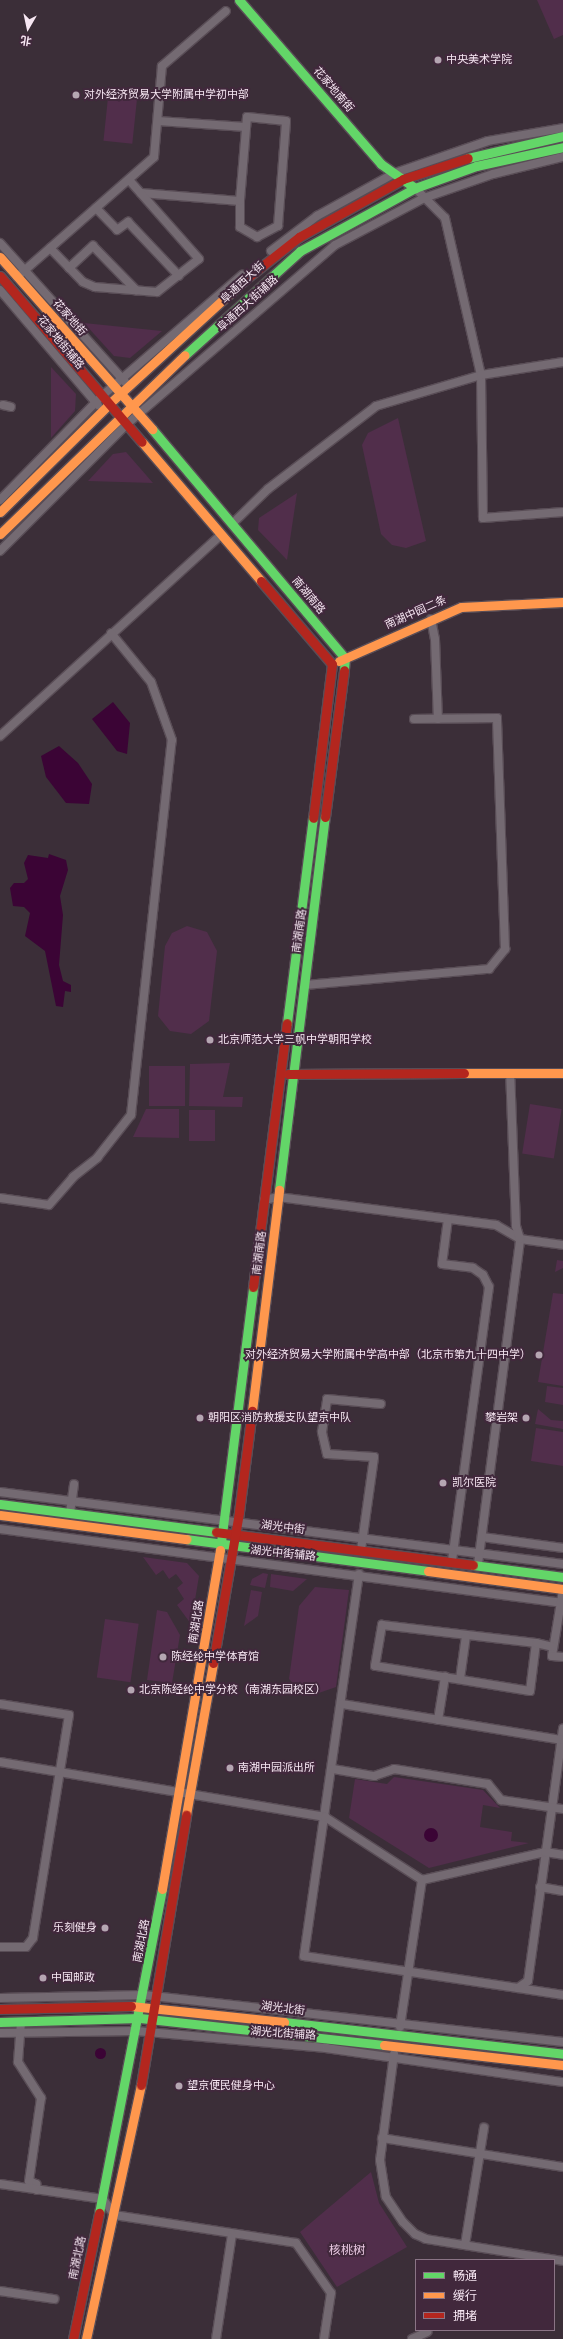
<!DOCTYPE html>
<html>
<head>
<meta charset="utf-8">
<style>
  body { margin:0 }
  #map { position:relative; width:563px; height:2339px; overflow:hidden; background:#3b2e38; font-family:"Source Sans 3","Noto Sans SC",sans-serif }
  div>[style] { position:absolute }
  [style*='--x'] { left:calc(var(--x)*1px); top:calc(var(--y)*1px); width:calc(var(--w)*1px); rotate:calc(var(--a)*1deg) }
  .green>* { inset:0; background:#512e4b; transform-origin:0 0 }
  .round { border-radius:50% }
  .water>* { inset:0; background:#3b0435 }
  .roads { filter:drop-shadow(1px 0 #594d56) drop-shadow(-1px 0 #594d56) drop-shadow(0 1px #594d56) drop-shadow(0 -1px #594d56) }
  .street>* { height:8px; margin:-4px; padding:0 4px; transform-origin:4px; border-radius:4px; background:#746a72 }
  .fast>* { height:9px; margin:-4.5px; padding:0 4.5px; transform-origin:4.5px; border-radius:4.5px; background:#63d668 }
  .slow>* { height:9px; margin:-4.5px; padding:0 4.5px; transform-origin:4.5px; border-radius:4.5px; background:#ff974d }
  .jam>* { height:9px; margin:-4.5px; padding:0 4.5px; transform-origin:4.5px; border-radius:4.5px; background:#b3261e }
  .dots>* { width:11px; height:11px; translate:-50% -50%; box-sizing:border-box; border:2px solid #41283c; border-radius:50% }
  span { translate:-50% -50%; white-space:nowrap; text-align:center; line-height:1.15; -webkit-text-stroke:4px #41283c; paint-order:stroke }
  .poi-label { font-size:11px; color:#f7e7f3 }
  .left { translate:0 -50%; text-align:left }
  .right { translate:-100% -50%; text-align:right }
  .street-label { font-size:11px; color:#f7e7f3 }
  .neighbourhood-label { font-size:12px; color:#e8c8e1 }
  .legend { position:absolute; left:415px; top:2259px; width:140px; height:72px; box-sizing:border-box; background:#41283c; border:1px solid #8a7485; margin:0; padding:5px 7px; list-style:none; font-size:12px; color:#f7e7f3 }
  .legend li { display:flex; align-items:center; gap:8px; height:20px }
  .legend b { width:20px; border:1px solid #8a7485 }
  .north { position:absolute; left:8px; top:8px; width:40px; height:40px; -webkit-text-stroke:3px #41283c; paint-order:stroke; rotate:189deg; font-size:11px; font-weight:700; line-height:16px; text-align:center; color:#f7e7f3 }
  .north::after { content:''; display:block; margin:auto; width:14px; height:18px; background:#f7e7f3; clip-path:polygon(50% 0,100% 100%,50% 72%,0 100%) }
</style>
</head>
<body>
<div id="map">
  <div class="green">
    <div style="clip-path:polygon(537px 0,563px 0,563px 35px,554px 39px)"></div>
    <div style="left:109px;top:88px;width:29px;height:53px;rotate:6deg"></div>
    <div style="clip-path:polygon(84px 323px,162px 331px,130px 358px,114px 356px)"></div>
    <div style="clip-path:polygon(51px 367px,76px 394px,75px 411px,51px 438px)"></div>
    <div style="clip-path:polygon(398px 418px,426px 541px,406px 548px,392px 545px,381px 534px,362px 445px,368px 433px)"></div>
    <div style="clip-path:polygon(126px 452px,153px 483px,88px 481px,113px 454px)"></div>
    <div style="clip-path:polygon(297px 493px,287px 560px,258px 530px,259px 518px)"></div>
    <div style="clip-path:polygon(187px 926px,207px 932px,217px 951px,209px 1021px,191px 1034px,170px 1031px,158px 1016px,165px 946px,172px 933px)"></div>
    <div style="clip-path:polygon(230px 1063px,223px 1097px,243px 1097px,242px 1107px,189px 1106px,190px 1064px)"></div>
    <div style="left:149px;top:1066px;width:36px;height:40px"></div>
    <div style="left:530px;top:1104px;width:32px;height:50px;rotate:9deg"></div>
    <div style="clip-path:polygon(146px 1109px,179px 1109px,179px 1138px,133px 1137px)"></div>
    <div style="left:189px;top:1110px;width:26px;height:31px"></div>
    <div style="clip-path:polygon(557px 1260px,563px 1261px,563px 1268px,555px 1272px)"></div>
    <div style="clip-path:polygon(553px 1293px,563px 1294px,563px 1386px,538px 1382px)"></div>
    <div style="clip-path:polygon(547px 1386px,563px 1388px,563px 1405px,545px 1402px)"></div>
    <div style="clip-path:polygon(538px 1409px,551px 1420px,563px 1421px,563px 1429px,535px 1424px)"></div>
    <div class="round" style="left:521.5px;top:1413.5px;width:9px;height:9px"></div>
    <div style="clip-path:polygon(536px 1428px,563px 1432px,563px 1466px,531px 1461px)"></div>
    <div style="clip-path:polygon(143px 1557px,187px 1563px,199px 1576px,191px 1624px,177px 1605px,184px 1599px,177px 1588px,183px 1583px,176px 1574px,169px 1579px,163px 1570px,156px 1575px)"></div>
    <div style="clip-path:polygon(263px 1573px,268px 1574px,265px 1588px,250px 1585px,252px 1579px)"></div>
    <div style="clip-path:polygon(271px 1574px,307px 1579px,293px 1591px,270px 1587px)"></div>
    <div style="clip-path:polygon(315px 1587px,349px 1590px,336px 1687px,313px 1695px,303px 1694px,289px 1679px,299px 1606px)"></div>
    <div style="clip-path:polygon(251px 1590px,262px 1592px,258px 1616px,244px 1626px)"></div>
    <div style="clip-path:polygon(157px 1610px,167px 1612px,180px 1635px,172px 1683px,147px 1680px)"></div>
    <div style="left:105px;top:1619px;width:34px;height:59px;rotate:8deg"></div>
    <div style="clip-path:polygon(394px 1777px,483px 1790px,500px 1808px,483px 1805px,480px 1827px,512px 1832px,511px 1841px,529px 1843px,429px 1868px,349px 1818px,355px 1779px,387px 1784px)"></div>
    <div style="clip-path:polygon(371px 2172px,379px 2203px,407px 2247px,337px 2287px,300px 2232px)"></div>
  </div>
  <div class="water">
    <div style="clip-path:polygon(113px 702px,130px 723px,127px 754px,117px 751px,92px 719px)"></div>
    <div style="clip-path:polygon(59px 746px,78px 763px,92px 784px,89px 804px,66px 803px,46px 777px,41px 756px)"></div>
    <div style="clip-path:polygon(49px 854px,66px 860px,68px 870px,60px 896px,63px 915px,59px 965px,63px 981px,71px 985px,71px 992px,65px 991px,63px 1007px,56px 1006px,45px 951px,25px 936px,30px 913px,24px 907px,13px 906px,10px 888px,14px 883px,24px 883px,28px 879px,24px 863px,28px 855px,48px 858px)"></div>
    <div class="round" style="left:424px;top:1828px;width:14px;height:14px"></div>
    <div class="round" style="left:94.5px;top:2047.5px;width:11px;height:11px"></div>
  </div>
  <div class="roads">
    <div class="street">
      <div style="--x:158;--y:121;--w:88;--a:3.9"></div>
      <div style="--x:415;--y:188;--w:42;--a:45"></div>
      <div style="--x:445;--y:218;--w:161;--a:77.1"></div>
      <div style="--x:481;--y:375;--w:143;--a:89.2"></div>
      <div style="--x:483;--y:518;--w:80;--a:-4.3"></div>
      <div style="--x:141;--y:193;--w:99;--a:4.6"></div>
      <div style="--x:240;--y:201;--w:26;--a:90"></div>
      <div style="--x:240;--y:227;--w:20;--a:30"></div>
      <div style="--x:257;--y:237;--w:24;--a:-28"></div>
      <div style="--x:278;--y:226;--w:105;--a:-85.6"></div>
      <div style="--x:286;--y:121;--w:39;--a:-174"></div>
      <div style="--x:247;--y:117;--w:84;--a:94.8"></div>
      <div style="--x:96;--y:208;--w:30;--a:46"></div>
      <div style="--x:117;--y:230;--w:14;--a:-36"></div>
      <div style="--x:128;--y:222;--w:74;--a:46.6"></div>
      <div style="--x:0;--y:243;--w:187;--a:48"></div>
      <div style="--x:50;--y:248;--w:47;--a:45.9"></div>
      <div style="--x:83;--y:282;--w:13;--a:23"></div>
      <div style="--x:95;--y:287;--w:62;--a:4.6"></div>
      <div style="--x:157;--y:292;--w:53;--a:-38.2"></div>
      <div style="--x:199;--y:259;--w:106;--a:-131.5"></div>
      <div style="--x:271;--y:251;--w:58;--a:-37.3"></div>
      <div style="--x:317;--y:216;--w:89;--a:-28.9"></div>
      <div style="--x:395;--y:173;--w:98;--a:-19"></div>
      <div style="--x:488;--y:141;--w:76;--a:-9.8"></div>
      <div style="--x:69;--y:268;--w:33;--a:-43"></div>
      <div style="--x:93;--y:246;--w:62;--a:45.7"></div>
      <div style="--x:17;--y:277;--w:182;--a:-41.2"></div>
      <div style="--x:154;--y:157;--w:91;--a:-85"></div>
      <div style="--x:162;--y:66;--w:84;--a:-40.7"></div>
      <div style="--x:0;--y:290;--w:151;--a:49.6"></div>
      <div style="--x:3;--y:405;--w:8;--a:14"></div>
      <div style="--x:0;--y:500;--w:147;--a:-45.6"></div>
      <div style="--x:103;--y:395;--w:184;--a:-40.8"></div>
      <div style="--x:232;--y:524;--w:50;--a:-44.2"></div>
      <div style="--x:268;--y:489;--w:136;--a:-37.5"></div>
      <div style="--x:376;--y:406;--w:109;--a:-16.4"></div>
      <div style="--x:481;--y:375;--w:83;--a:-9"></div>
      <div style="--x:0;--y:551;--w:180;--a:-45"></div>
      <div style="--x:127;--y:424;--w:274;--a:-40.7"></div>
      <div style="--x:335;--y:245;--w:101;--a:-27.8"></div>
      <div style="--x:424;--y:198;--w:73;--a:-19.2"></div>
      <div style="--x:493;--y:174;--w:72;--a:-13.7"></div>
      <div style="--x:431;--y:619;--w:20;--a:79"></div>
      <div style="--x:435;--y:639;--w:80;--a:87.9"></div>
      <div style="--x:0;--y:736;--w:299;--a:-42.3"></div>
      <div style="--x:305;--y:985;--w:185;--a:-5"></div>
      <div style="--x:489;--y:969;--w:26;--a:-51"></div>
      <div style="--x:505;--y:949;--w:231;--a:-92"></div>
      <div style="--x:497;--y:718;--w:83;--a:179.3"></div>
      <div style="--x:0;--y:1198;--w:49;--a:8.1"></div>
      <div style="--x:49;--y:1205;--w:37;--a:-49"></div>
      <div style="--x:73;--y:1177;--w:31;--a:-38"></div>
      <div style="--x:97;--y:1158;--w:55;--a:-51.7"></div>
      <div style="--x:131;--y:1115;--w:377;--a:-83.8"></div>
      <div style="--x:172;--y:740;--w:62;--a:-109.9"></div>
      <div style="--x:151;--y:682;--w:63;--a:-129.2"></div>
      <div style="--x:264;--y:1200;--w:14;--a:-12"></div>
      <div style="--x:278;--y:1197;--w:220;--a:7.3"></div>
      <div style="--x:496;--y:1225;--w:28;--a:30"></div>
      <div style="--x:520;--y:1239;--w:43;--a:7.9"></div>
      <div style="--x:448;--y:1219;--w:45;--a:97.6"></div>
      <div style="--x:442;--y:1264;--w:31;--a:7"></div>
      <div style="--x:473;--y:1268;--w:12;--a:35"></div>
      <div style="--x:483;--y:1275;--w:13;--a:63"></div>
      <div style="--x:489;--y:1287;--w:276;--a:97.7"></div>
      <div style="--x:0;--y:1492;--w:568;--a:7.29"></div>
      <div style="--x:70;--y:1513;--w:29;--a:-82"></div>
      <div style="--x:0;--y:1529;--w:568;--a:7.49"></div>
      <div style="--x:482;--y:1537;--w:82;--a:7.7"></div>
      <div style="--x:361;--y:1550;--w:94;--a:-82"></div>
      <div style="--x:374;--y:1457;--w:47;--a:-176.3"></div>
      <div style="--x:327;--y:1454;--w:23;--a:-103"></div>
      <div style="--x:322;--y:1432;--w:33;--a:-81"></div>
      <div style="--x:327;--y:1399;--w:54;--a:5.3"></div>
      <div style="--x:478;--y:1564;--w:328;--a:-82.6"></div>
      <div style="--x:520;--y:1239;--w:14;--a:-107"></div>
      <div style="--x:516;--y:1226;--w:153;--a:-92.2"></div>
      <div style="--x:359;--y:1574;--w:386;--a:98.2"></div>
      <div style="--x:304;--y:1956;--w:216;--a:8.5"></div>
      <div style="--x:518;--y:1988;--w:12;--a:-35"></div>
      <div style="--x:528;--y:1981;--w:255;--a:-82.1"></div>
      <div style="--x:563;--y:1590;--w:67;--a:99.5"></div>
      <div style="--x:552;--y:1656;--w:11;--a:5"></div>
      <div style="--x:536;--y:1643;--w:48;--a:97.1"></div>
      <div style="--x:530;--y:1691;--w:157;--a:-170.8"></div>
      <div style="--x:375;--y:1666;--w:42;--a:-80.3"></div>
      <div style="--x:382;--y:1625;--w:155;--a:6.7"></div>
      <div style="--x:536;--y:1643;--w:17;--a:13"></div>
      <div style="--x:460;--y:1679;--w:43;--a:-82.1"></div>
      <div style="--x:0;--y:1704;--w:70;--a:9.1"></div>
      <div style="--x:69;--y:1715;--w:226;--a:99.2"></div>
      <div style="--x:33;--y:1938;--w:11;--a:128"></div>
      <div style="--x:26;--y:1947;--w:26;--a:180"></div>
      <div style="--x:342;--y:1704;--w:222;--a:9.3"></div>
      <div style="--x:438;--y:1720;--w:44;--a:-80.8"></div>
      <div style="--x:0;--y:1762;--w:330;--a:9.6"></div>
      <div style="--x:325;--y:1817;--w:116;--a:33"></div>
      <div style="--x:422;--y:1880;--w:126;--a:-12.8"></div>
      <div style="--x:545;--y:1852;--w:18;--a:9"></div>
      <div style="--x:333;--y:1769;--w:42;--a:9.7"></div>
      <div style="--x:374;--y:1776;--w:21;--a:-19"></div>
      <div style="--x:394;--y:1769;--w:95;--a:9.1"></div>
      <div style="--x:488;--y:1784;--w:21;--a:51"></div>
      <div style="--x:501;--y:1800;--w:63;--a:8.3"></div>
      <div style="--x:540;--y:1887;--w:23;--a:10"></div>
      <div style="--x:518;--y:1988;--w:46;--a:8.8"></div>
      <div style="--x:0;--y:1998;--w:144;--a:-1.2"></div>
      <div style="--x:144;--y:1995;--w:422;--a:6.4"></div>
      <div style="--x:21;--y:2022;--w:40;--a:94.3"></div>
      <div style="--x:18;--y:2062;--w:43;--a:57.4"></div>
      <div style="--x:41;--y:2098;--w:84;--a:98.2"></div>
      <div style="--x:29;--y:2181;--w:8;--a:23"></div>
      <div style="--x:36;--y:2184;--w:6;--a:81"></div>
      <div style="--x:400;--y:2027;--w:149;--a:-81.5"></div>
      <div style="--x:0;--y:2033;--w:136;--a:-0.8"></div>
      <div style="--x:136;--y:2031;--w:191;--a:5.1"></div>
      <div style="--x:326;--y:2048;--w:239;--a:8.2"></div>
      <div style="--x:394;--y:2054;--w:107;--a:97.5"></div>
      <div style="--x:380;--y:2160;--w:37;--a:81"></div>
      <div style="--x:386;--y:2197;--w:30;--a:56"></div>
      <div style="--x:403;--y:2222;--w:17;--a:45"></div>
      <div style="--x:415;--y:2234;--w:12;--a:24"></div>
      <div style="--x:426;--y:2239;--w:139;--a:9.1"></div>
      <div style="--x:382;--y:2138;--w:183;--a:9.1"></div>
      <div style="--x:0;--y:2184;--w:104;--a:8.3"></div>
      <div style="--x:103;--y:2199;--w:19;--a:55"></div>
      <div style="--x:114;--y:2215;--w:184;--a:8.7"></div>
      <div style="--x:296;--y:2243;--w:61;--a:55"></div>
      <div style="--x:331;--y:2293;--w:47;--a:98.7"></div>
      <div style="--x:465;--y:2245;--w:119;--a:-80.8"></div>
      <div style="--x:0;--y:2291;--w:55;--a:8.4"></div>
      <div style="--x:216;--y:2339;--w:106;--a:-81.3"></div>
      <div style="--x:412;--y:2339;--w:17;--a:-25"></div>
    </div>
    <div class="fast">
      <div style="--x:239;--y:0;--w:217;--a:49.1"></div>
      <div style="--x:381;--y:164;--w:42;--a:35.2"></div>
      <div style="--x:468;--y:158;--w:98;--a:-13"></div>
      <div style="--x:185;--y:355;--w:155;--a:-42.1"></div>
      <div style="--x:300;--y:251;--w:131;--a:-28.7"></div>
      <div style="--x:415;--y:188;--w:65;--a:-19.8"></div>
      <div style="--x:476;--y:166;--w:89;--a:-12.3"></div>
      <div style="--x:152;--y:429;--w:299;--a:49.9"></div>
      <div style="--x:345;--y:658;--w:12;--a:95"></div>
      <div style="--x:287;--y:1023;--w:207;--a:-82.8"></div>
      <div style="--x:279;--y:1190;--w:376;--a:-83"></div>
      <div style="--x:0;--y:1504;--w:218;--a:7.4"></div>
      <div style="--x:186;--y:1539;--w:244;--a:7.5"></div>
      <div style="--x:220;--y:1550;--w:265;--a:-82.8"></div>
      <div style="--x:473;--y:1565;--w:91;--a:7.6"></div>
      <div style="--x:0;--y:2022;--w:140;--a:-1.6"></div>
      <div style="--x:140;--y:2018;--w:245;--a:6.3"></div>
      <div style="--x:284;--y:2022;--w:281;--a:6.5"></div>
      <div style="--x:99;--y:2213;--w:330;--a:-79"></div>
    </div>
    <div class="slow">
      <div style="--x:0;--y:257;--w:230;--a:48.5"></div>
      <div style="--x:142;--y:442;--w:183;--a:49.4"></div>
      <div style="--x:0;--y:512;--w:155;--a:-44.7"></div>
      <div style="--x:110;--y:403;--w:179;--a:-42.5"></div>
      <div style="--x:0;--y:534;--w:257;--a:-44.1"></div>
      <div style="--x:339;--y:661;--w:133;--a:-23.9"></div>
      <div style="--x:461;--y:607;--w:102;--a:-2.8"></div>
      <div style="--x:464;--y:1073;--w:99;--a:0"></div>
      <div style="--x:252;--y:1411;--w:223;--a:-83"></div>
      <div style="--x:0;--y:1515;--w:188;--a:7.4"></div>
      <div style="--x:428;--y:1571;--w:136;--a:7.6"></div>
      <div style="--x:186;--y:1815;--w:154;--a:-79.9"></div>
      <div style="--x:162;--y:1889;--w:344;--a:-80.3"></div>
      <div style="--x:131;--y:2006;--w:154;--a:6"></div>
      <div style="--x:384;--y:2045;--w:180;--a:6.4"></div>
      <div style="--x:86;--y:2339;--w:260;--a:-77.8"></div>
    </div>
    <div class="jam">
      <div style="--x:0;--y:276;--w:218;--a:49.5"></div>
      <div style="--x:242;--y:282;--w:73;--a:-38.3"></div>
      <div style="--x:299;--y:237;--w:119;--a:-29.1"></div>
      <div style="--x:403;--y:179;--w:68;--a:-17.9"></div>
      <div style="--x:261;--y:581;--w:109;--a:49.5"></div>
      <div style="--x:332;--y:664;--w:155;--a:97"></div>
      <div style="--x:325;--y:817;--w:148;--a:-82.6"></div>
      <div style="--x:288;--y:1074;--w:176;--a:-0.3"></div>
      <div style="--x:253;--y:1287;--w:266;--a:-82.7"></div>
      <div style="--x:216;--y:1532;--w:259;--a:7.3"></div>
      <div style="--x:213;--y:1663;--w:153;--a:-80.2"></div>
      <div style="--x:239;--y:1512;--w:102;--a:-82.7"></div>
      <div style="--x:0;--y:2009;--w:131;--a:-1.3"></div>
      <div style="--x:141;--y:2085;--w:274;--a:-80.5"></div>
      <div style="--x:73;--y:2339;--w:129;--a:-78.3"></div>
    </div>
  </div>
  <div class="dots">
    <div style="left:438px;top:60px;background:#b5a6b2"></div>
    <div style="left:76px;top:95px;background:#b5a6b2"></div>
    <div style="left:210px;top:1040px;background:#b5a6b2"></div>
    <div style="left:539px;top:1355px;background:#b5a6b2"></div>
    <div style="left:200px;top:1418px;background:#b5a6b2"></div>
    <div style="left:526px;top:1418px;background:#b5a6b2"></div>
    <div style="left:443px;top:1483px;background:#b5a6b2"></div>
    <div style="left:163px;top:1657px;background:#b5a6b2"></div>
    <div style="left:131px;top:1690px;background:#b5a6b2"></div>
    <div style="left:230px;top:1768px;background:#b5a6b2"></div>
    <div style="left:105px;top:1928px;background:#b5a6b2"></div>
    <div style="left:43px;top:1978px;background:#b5a6b2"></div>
    <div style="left:179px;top:2086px;background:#b5a6b2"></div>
  </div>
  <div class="poi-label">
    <span class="left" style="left:446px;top:60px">中央美术学院</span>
    <span class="left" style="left:84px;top:95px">对外经济贸易大学附属中学初中部</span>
    <span class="left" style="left:218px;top:1040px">北京师范大学三帆中学朝阳学校</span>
    <span class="right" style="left:531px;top:1355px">对外经济贸易大学附属中学高中部（北京市第九十四中学）</span>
    <span class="left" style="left:208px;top:1418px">朝阳区消防救援支队望京中队</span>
    <span class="right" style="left:518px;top:1418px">攀岩架</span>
    <span class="left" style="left:452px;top:1483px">凯尔医院</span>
    <span class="left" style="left:171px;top:1657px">陈经纶中学体育馆</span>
    <span class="left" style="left:139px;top:1690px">北京陈经纶中学分校（南湖东园校区）</span>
    <span class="left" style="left:238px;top:1768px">南湖中园派出所</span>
    <span class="right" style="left:97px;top:1928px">乐刻健身</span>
    <span class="left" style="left:51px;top:1978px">中国邮政</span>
    <span class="left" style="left:187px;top:2086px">望京便民健身中心</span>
  </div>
  <div class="street-label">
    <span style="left:333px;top:90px;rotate:49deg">花家地南街</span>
    <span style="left:243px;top:283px;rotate:-43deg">阜通西大街</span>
    <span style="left:248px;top:304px;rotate:-42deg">阜通西大街辅路</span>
    <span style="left:69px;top:318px;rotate:49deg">花家地街</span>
    <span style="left:60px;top:343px;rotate:50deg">花家地街辅路</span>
    <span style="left:308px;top:596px;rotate:50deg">南湖南路</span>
    <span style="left:416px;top:613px;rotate:-24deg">南湖中园二条</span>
    <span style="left:300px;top:931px;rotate:-82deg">南湖南路</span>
    <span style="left:260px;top:1253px;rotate:-83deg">南湖南路</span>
    <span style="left:283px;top:1528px;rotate:7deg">湖光中街</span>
    <span style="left:283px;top:1554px;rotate:6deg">湖光中街辅路</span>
    <span style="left:197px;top:1622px;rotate:-81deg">南湖北路</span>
    <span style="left:142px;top:1941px;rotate:-79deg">南湖北路</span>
    <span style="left:283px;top:2009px;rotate:7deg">湖光北街</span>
    <span style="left:283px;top:2034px;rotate:4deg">湖光北街辅路</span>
    <span style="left:78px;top:2258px;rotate:-78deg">南湖北路</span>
  </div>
  <div class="neighbourhood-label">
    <span style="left:347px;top:2251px">核桃树</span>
  </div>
  <ul class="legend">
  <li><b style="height:5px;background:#63d668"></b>畅通</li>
  <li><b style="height:5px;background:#ff974d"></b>缓行</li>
  <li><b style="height:5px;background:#b3261e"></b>拥堵</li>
  </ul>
  <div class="north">北</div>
</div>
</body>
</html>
